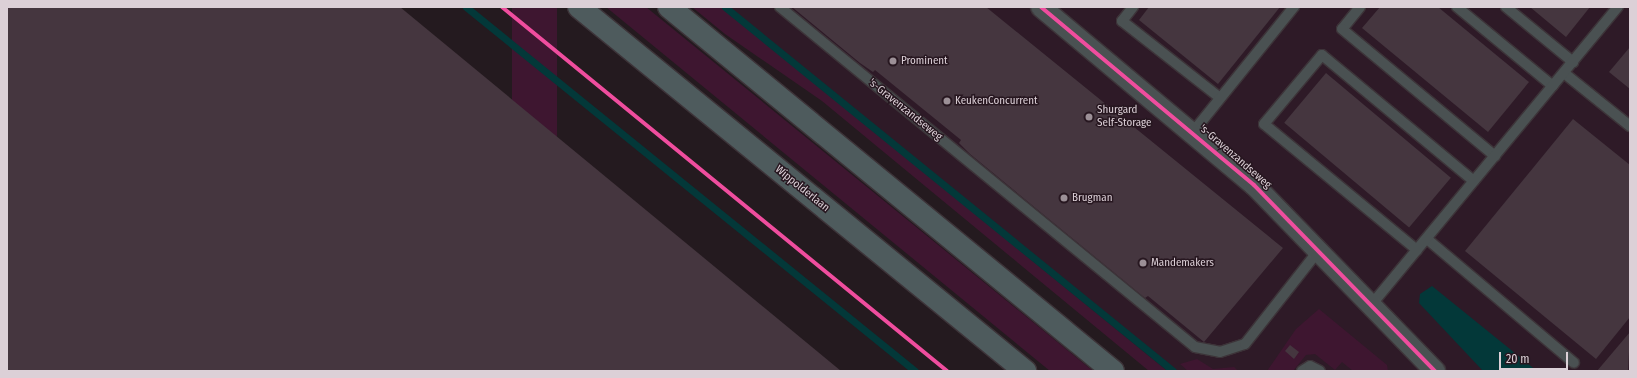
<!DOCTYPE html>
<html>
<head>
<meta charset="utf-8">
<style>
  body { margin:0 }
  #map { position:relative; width:1637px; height:378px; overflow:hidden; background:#241a1f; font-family:"Fira Sans Condensed",sans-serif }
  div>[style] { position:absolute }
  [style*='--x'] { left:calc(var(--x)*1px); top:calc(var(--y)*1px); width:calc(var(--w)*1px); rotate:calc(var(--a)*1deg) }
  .built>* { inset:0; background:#2e1a27 }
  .green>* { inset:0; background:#3e1630; transform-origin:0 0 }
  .water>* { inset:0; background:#033839 }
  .stream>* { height:7px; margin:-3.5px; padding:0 3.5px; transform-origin:3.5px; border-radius:3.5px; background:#033839 }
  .building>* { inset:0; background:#45363f; transform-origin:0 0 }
  .roads { filter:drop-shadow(1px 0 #3d3439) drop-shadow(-1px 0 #3d3439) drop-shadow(0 1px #3d3439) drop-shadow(0 -1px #3d3439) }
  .lane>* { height:10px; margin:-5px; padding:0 5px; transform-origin:5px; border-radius:5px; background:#4a5152 }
  .street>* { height:20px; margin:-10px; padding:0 10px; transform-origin:10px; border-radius:10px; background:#4a5152 }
  .primary>* { height:22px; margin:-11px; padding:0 11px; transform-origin:11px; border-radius:11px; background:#4e5b5d }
  .cycleway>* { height:4px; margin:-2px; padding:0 2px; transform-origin:2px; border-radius:2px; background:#ef4d9e }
  .dots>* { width:11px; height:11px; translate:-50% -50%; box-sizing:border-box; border:2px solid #271720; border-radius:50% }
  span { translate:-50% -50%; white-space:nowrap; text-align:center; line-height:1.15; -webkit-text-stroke:3px #271720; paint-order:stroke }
  .poi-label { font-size:11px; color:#dcd0d7 }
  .left { translate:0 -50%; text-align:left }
  .street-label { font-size:11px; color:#dcd0d7 }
  .frame { position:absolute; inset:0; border:8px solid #dcd0d7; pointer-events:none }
  .scale { position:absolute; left:1499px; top:352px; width:69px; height:18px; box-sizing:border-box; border:2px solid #dcd0d7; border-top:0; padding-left:5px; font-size:12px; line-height:14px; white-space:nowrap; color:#dcd0d7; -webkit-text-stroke:3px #271720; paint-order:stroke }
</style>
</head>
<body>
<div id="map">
  <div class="built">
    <div style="clip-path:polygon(714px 7px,1630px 7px,1630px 371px,1152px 371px)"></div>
  </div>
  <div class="green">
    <div style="left:512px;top:7px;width:45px;height:575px"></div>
    <div style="clip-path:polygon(606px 7px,646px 7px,1093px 371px,1050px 371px)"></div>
    <div style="clip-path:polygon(692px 7px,722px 7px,1167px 371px,1149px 371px,822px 101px,725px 34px)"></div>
    <div style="clip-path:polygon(1319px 309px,1387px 365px,1388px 371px,1353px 371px,1342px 362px,1335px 370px,1315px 354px,1306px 355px,1293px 371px,1267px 371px,1296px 329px)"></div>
    <div style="clip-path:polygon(1197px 359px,1213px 369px,1234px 367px,1238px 371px,1188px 371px,1180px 364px)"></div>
  </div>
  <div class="water">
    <div style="clip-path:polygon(1432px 286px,1537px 371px,1483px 371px,1419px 303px,1420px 294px)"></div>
  </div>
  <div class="stream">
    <div style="--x:466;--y:7;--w:578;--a:39.03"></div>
    <div style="--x:725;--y:7;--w:577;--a:39.09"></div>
  </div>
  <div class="building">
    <div style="clip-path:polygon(7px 7px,400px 7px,841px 371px,7px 371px)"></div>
    <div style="clip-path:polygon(792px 7px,986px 7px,1283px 248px,1204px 342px,1148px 296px,1145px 298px,1050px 220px,970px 154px,959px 143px,961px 140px,875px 70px,873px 72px,860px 63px)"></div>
    <div style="clip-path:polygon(1149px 7px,1280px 7px,1218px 84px,1139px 20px)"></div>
    <div style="clip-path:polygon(1380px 7px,1438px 7px,1529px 82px,1488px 132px,1362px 28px)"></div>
    <div style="clip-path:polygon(1530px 7px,1590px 7px,1566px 37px)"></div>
    <div style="clip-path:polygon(1630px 47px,1630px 89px,1609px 72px)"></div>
    <div style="left:1326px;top:73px;width:163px;height:65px;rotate:40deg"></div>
    <div style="clip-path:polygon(1573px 119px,1630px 165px,1630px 317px,1596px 359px,1465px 251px)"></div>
    <div style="clip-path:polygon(1630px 332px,1628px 371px,1597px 371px)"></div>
    <div style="clip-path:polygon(1290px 345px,1299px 352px,1294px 359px,1285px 351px)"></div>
  </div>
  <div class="roads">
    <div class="lane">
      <div style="--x:780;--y:7;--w:536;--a:39.33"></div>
      <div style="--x:1195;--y:347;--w:25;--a:11"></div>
      <div style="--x:1220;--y:352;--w:26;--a:-18"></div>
      <div style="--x:1245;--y:344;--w:120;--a:-51.8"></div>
      <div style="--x:1133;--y:7;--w:18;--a:128"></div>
      <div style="--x:1122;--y:21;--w:123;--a:38.1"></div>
      <div style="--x:1360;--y:7;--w:28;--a:129"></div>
      <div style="--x:1342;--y:29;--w:199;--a:39.7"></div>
      <div style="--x:1457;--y:7;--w:124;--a:39.5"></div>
      <div style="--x:1506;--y:7;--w:87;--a:39.4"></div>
      <div style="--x:1564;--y:73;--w:85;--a:38.8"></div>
      <div style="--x:1193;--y:132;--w:161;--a:-51.1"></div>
      <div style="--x:1427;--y:239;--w:192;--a:40.1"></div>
      <div style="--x:1417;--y:250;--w:198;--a:-140.5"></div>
      <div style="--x:1264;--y:124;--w:90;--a:-50"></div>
      <div style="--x:1322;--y:55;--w:197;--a:39.7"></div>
      <div style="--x:1372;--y:304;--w:386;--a:-50.4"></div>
      <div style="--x:1302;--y:371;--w:9;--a:-32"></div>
      <div style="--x:1310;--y:366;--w:11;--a:27"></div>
    </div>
    <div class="street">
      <div style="--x:1041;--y:7;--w:278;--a:39.9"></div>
      <div style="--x:1254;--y:185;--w:260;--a:45.8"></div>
    </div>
    <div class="primary">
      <div style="--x:579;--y:7;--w:576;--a:39.22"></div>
      <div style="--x:669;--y:7;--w:574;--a:39.35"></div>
    </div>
  </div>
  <div class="cycleway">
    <div style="--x:502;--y:7;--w:575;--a:39.28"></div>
    <div style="--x:1041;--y:7;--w:278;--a:39.9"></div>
    <div style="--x:1254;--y:185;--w:260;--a:45.8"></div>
  </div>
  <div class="dots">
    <div style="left:893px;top:61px;background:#9c9097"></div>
    <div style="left:947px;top:101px;background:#9c9097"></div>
    <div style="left:1089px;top:117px;background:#9c9097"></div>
    <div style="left:1064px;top:198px;background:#9c9097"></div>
    <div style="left:1143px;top:263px;background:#9c9097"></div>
  </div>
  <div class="poi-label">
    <span class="left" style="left:901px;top:61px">Prominent</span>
    <span class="left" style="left:955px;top:101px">KeukenConcurrent</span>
    <span class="left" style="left:1097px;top:117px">Shurgard<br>Self-Storage</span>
    <span class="left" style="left:1072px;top:198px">Brugman</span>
    <span class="left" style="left:1151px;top:263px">Mandemakers</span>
  </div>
  <div class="street-label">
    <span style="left:905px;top:110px;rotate:39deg">'s-Gravenzandseweg</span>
    <span style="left:1235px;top:157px;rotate:41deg">'s-Gravenzandseweg</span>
    <span style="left:802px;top:189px;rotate:39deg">Wippolderlaan</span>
  </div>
  <div class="frame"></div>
  <div class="scale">20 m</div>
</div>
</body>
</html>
